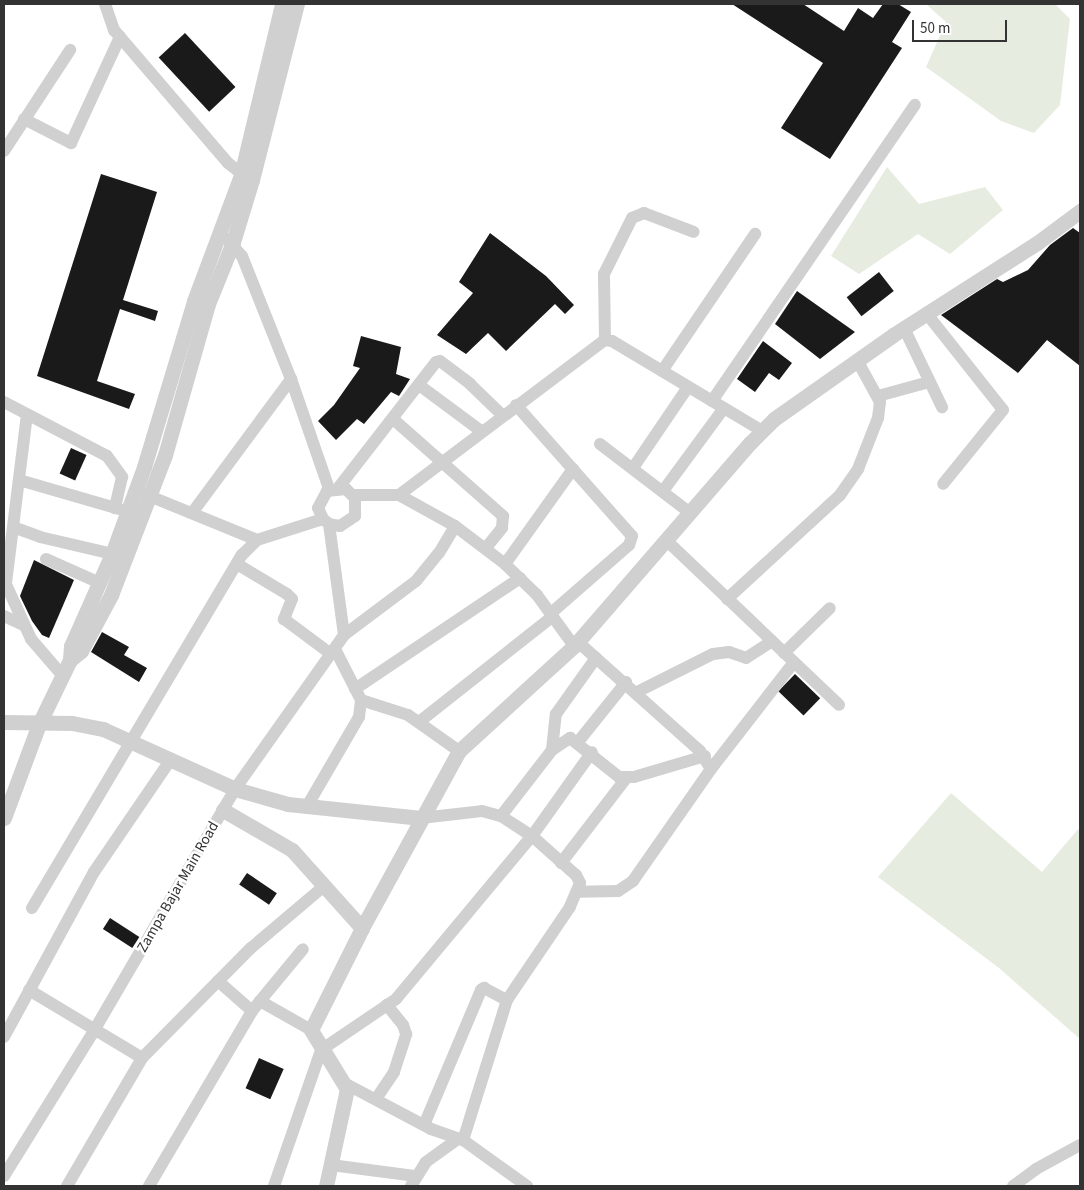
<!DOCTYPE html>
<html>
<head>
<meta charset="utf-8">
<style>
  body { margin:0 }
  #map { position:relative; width:1084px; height:1190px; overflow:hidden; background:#fff; font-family:"Source Sans 3",sans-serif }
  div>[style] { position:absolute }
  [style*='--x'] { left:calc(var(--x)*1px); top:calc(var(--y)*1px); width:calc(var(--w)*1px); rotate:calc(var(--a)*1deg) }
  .green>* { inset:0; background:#e6ecdf }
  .building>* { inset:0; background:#1a1a1a; transform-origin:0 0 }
  .minor>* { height:12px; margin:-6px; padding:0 6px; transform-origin:6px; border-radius:6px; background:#d0d0d0 }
  .tertiary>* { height:15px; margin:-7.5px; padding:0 7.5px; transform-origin:7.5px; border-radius:7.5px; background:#d0d0d0 }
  span { translate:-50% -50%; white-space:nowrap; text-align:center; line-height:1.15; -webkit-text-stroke:5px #fff; paint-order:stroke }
  .street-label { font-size:15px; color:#333 }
  .frame { position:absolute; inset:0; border:5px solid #333; pointer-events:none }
  .scale { position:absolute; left:912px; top:20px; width:95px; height:22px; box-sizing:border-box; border:2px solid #333; border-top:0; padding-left:6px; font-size:15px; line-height:18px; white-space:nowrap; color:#333; -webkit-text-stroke:4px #fff; paint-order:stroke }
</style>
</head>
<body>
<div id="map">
  <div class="green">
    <div style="clip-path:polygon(926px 4px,1055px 4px,1070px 19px,1060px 105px,1034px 133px,1001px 121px,926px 67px,946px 22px)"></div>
    <div style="clip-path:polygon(887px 167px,919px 204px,985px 187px,1003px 210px,950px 254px,918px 234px,859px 274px,831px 256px)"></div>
    <div style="clip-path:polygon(951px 793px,1042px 872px,1078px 829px,1080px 831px,1080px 1039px,999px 968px,878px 877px)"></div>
  </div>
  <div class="building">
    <div style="clip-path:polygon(732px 4px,803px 4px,844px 31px,858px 8px,873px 18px,883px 4px,898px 4px,911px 12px,892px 42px,902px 48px,830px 159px,781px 128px,823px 63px)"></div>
    <div style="left:185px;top:33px;width:74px;height:36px;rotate:47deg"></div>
    <div style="clip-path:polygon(101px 174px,157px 192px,123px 300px,158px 311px,155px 321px,120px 309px,97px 381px,135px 394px,129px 409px,37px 376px)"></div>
    <div style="clip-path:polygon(1073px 228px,1080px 233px,1080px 366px,1047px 340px,1018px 373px,941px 315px,997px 279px,1003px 282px,1028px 270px,1050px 245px)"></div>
    <div style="clip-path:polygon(490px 233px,546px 276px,574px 305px,565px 314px,555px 304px,506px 351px,488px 333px,466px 354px,437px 335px,473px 293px,459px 282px)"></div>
    <div style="left:879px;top:272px;width:24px;height:41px;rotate:52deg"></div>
    <div style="clip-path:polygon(797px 291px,855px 332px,820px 359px,775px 324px)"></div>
    <div style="clip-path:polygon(361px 336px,401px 347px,396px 374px,410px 379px,399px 396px,391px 392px,364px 424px,357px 419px,336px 440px,318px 421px,334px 405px,360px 368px,353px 366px)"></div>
    <div style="clip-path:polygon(763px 341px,792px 363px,779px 380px,769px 373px,755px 392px,737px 379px)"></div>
    <div style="left:71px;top:448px;width:17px;height:28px;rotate:24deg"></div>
    <div style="clip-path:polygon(34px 560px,74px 580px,49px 638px,42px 635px,32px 621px,20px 596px)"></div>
    <div style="clip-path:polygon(102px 632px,129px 647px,124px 655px,147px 668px,139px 682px,91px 652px)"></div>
    <div style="left:795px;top:674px;width:35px;height:24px;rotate:44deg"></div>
    <div style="left:247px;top:873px;width:36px;height:14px;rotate:34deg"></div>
    <div style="left:110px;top:918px;width:35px;height:13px;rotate:33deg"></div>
    <div style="left:259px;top:1058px;width:27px;height:33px;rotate:24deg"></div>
  </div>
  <div class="minor">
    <div style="--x:105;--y:4;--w:28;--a:71"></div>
    <div style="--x:114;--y:30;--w:175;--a:49.4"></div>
    <div style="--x:228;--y:163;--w:24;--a:38"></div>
    <div style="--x:24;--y:119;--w:53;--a:27.1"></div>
    <div style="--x:71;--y:143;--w:117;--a:-65.2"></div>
    <div style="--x:4;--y:151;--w:121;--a:-56.8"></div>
    <div style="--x:227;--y:239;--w:23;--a:49"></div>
    <div style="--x:242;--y:256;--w:132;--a:68.3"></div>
    <div style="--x:291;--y:379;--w:116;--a:70.9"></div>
    <div style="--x:927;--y:314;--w:122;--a:51.6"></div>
    <div style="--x:1003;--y:410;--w:95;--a:129"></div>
    <div style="--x:904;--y:328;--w:88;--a:64.3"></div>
    <div style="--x:605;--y:340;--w:66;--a:-90.9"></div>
    <div style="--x:604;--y:274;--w:63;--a:-63.4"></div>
    <div style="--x:632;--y:218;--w:13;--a:-23"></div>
    <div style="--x:644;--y:213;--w:53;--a:20.8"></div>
    <div style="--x:662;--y:371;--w:166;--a:-55.8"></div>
    <div style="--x:419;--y:385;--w:77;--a:36.6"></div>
    <div style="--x:878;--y:396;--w:53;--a:-15.4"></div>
    <div style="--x:712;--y:401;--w:359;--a:-55.6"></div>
    <div style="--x:4;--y:402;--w:116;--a:27.7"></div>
    <div style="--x:107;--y:456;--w:26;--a:54"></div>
    <div style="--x:122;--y:477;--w:32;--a:103"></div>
    <div style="--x:516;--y:405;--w:175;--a:48.5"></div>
    <div style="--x:632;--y:536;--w:9;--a:108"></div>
    <div style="--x:629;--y:545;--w:103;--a:138.9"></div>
    <div style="--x:393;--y:419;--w:147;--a:41.4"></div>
    <div style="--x:503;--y:516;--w:12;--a:95"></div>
    <div style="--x:502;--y:528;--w:26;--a:129"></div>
    <div style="--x:600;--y:444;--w:112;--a:37.4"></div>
    <div style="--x:633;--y:468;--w:98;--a:-55.8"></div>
    <div style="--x:19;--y:480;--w:108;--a:16.1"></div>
    <div style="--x:339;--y:487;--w:158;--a:-52.2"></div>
    <div style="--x:436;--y:362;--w:4;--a:-14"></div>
    <div style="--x:440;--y:361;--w:38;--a:37"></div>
    <div style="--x:470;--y:384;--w:45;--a:44.1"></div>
    <div style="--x:663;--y:491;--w:103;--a:-53.7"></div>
    <div style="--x:142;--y:493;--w:124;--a:22.2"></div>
    <div style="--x:354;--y:495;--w:45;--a:0"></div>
    <div style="--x:399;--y:495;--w:64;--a:29"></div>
    <div style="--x:455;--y:526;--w:63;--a:37.2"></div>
    <div style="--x:505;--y:564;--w:45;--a:44.1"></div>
    <div style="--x:537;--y:595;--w:63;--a:54"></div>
    <div style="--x:399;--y:495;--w:258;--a:-37"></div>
    <div style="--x:605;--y:340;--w:7;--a:8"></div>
    <div style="--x:612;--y:341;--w:174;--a:30.9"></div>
    <div style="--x:192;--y:513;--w:167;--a:-53.5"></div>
    <div style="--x:13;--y:527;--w:29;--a:20"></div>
    <div style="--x:40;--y:537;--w:83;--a:13.2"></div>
    <div style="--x:666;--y:540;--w:239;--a:43.6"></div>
    <div style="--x:46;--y:559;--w:59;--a:24"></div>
    <div style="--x:237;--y:564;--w:58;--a:31"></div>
    <div style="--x:287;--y:594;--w:7;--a:45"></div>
    <div style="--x:292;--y:599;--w:22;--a:112"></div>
    <div style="--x:284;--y:619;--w:59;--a:36.7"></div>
    <div style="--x:505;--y:564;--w:117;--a:-54.4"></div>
    <div style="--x:4;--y:580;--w:65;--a:65.4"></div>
    <div style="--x:31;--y:639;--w:48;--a:49.3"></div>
    <div style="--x:6;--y:583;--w:169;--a:-82.9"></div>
    <div style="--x:727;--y:599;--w:154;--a:-42.6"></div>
    <div style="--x:840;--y:495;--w:32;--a:-55"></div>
    <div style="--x:858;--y:469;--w:55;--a:-68.6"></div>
    <div style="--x:878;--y:418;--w:16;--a:-83"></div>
    <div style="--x:880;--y:402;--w:48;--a:-118.7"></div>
    <div style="--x:4;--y:616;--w:21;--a:25"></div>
    <div style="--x:344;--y:635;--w:90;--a:-36.9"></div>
    <div style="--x:416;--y:581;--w:36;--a:-51"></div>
    <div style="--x:439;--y:553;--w:31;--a:-59"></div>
    <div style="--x:578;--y:642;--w:164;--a:41.8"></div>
    <div style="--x:700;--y:751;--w:21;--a:59"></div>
    <div style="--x:711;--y:769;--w:136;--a:124.9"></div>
    <div style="--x:633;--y:881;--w:18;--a:146"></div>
    <div style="--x:618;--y:891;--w:39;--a:179"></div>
    <div style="--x:784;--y:653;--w:64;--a:-44.4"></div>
    <div style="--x:355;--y:689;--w:199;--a:-33.9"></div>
    <div style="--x:637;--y:692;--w:85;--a:-26.6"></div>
    <div style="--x:713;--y:654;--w:16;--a:-7"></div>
    <div style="--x:729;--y:652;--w:18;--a:19"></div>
    <div style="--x:746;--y:658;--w:31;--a:-33"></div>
    <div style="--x:361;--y:700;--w:49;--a:17.7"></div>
    <div style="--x:408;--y:715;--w:62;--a:35.2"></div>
    <div style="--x:419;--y:722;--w:171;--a:-38.3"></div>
    <div style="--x:578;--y:742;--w:77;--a:-51.3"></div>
    <div style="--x:552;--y:750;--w:36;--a:-84"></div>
    <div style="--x:556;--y:714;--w:69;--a:-54.5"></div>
    <div style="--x:711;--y:769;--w:135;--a:-52.2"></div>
    <div style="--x:306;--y:808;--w:105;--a:-59.8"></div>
    <div style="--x:359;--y:717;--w:17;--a:-83"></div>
    <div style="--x:361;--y:700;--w:57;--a:-117"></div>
    <div style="--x:501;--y:816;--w:83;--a:-52.3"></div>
    <div style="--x:552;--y:750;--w:22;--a:-34"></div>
    <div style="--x:570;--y:738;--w:63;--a:38.5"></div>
    <div style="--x:619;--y:777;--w:15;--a:0"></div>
    <div style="--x:634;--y:777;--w:74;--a:-16.5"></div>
    <div style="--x:421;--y:818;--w:61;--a:-6.5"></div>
    <div style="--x:482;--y:811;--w:20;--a:15"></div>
    <div style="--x:501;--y:816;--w:37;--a:33"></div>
    <div style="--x:532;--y:836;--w:59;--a:41.6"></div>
    <div style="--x:576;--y:875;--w:9;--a:63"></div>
    <div style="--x:580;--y:883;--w:26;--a:113"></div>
    <div style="--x:570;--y:907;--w:112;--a:124.1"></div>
    <div style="--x:507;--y:1000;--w:147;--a:107.4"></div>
    <div style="--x:561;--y:863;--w:108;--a:-52.5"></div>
    <div style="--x:32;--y:908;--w:411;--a:-59.3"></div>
    <div style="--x:242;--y:555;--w:21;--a:-45"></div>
    <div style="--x:257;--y:540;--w:69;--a:-17.7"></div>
    <div style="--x:218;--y:981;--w:45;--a:41.4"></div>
    <div style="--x:252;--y:1011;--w:13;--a:-51"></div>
    <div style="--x:260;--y:1001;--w:59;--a:29.6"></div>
    <div style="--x:29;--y:990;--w:132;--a:31"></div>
    <div style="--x:260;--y:1001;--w:67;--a:-50.4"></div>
    <div style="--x:4;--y:1037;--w:188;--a:-61.4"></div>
    <div style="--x:94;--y:872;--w:137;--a:-55.7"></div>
    <div style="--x:346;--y:1084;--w:96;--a:27.9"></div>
    <div style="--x:431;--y:1129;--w:34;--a:19"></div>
    <div style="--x:463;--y:1140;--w:79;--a:35.7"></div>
    <div style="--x:376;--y:1099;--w:32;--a:-56"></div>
    <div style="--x:394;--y:1072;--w:40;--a:-72"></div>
    <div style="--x:406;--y:1034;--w:9;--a:-108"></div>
    <div style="--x:403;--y:1025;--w:26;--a:-129"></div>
    <div style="--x:424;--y:1125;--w:147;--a:-67.1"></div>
    <div style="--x:481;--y:990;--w:4;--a:-34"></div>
    <div style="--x:484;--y:988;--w:26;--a:28"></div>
    <div style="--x:331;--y:1165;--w:86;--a:7.4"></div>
    <div style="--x:4;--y:1176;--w:167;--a:-58.2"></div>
    <div style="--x:92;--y:1034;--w:284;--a:-59.7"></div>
    <div style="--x:235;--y:789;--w:189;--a:-54.7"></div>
    <div style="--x:344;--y:635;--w:112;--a:-97.7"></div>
    <div style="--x:329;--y:524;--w:8;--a:-140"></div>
    <div style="--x:323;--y:519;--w:12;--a:-114"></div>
    <div style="--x:318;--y:508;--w:19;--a:-62"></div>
    <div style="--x:327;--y:491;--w:19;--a:-6"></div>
    <div style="--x:346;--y:489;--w:13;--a:45"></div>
    <div style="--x:355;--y:498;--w:18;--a:90"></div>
    <div style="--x:355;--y:516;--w:18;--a:146"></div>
    <div style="--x:340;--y:526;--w:11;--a:-170"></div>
    <div style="--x:67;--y:1186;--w:148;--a:-59.6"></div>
    <div style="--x:142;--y:1058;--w:155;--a:-45.3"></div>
    <div style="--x:251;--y:948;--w:94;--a:-40.3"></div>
    <div style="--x:149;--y:1186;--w:203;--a:-59.5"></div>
    <div style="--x:274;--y:1186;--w:144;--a:-70.9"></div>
    <div style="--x:321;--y:1050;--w:91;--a:-34.2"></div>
    <div style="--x:396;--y:999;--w:212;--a:-50.2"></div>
    <div style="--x:532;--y:836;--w:103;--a:-54.5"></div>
    <div style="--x:411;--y:1186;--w:28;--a:-58"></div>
    <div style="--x:426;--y:1162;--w:39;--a:-36"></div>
    <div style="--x:1013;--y:1186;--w:29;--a:-36"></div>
    <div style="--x:1036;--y:1169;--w:50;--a:-28.6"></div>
  </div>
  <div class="tertiary">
    <div style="--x:70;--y:660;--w:14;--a:-86"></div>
    <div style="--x:71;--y:646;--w:101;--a:-66"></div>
    <div style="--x:112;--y:554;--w:93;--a:-69.8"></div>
    <div style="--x:144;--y:467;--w:173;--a:-73.2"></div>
    <div style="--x:194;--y:301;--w:134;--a:-69.5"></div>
    <div style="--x:241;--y:175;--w:176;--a:-76.5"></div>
    <div style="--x:4;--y:722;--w:68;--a:0.8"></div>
    <div style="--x:72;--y:723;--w:32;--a:11"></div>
    <div style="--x:103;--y:729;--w:145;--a:24.4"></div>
    <div style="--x:235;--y:789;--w:55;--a:15.8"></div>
    <div style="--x:288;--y:804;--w:134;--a:6"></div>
    <div style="--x:223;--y:810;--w:80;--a:30.1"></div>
    <div style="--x:292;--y:850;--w:105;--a:48.1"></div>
    <div style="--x:4;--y:818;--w:100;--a:-69.6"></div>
    <div style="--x:39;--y:724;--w:71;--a:-64.2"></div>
    <div style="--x:70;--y:660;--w:14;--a:-39"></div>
    <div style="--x:81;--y:651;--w:64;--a:-61.8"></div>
    <div style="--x:111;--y:595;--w:150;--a:-68.9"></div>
    <div style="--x:165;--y:455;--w:157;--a:-74.1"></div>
    <div style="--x:208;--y:304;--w:67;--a:-68"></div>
    <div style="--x:233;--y:242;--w:65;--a:-73"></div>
    <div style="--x:252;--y:180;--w:182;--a:-75.7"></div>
    <div style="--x:326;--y:1186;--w:99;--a:-77.8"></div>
    <div style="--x:347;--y:1089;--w:69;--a:-121.4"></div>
    <div style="--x:311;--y:1030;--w:114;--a:-63.4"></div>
    <div style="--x:362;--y:928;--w:202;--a:-61.3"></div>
    <div style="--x:459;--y:751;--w:156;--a:-42.4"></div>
    <div style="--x:574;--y:646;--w:269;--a:-49.1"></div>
    <div style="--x:750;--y:443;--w:34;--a:-45"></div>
    <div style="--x:774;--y:419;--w:146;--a:-35.2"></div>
    <div style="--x:893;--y:335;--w:171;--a:-32.6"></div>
    <div style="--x:1037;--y:243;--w:54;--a:-36.7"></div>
  </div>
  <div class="street-label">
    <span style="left:178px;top:887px;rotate:-60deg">Zampa Bajar Main Road</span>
  </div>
  <div class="frame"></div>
  <div class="scale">50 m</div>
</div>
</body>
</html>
